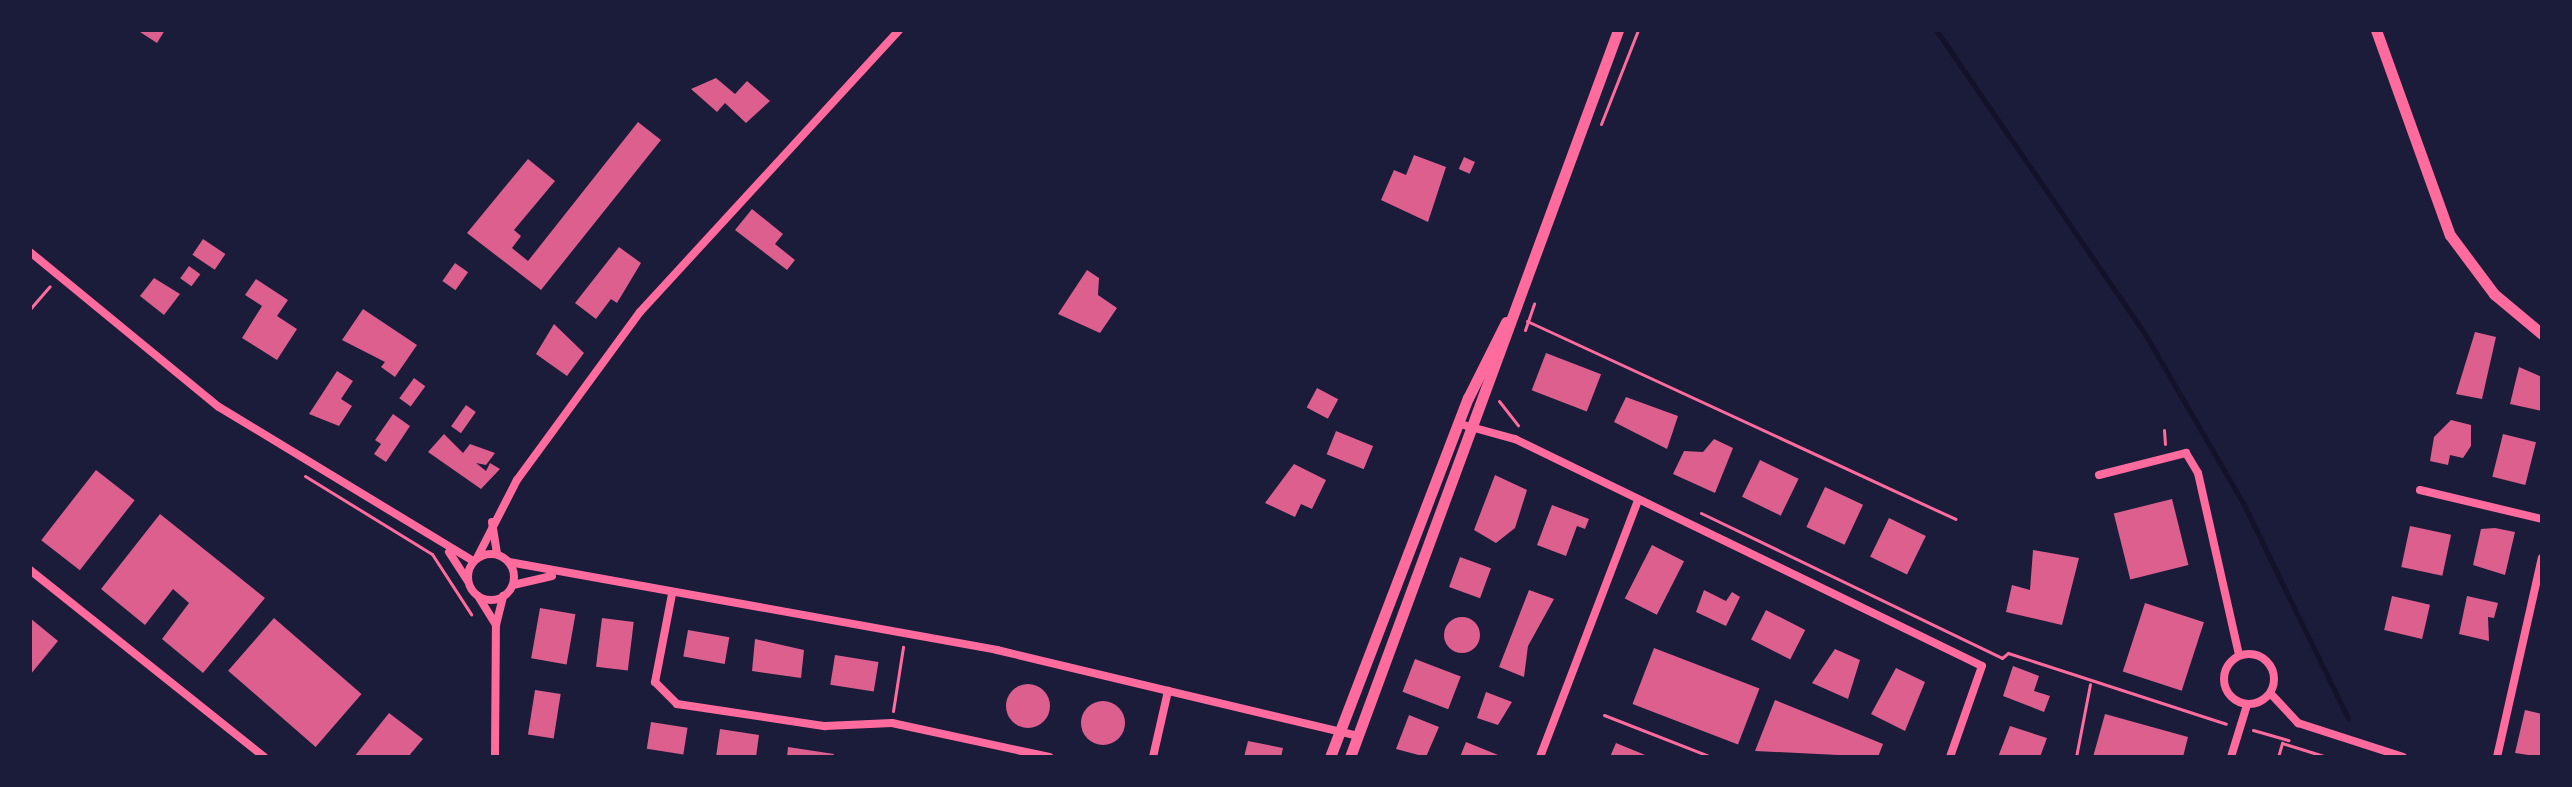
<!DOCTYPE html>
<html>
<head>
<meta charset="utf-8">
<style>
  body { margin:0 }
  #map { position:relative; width:2572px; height:787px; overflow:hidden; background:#1b1b3a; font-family:"Fira Sans Condensed",sans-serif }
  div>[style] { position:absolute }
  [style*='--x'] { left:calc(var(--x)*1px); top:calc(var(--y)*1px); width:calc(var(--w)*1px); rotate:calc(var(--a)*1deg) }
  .stream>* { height:5px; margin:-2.5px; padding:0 2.5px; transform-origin:2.5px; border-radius:2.5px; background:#12122b }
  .building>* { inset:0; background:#dd5f8e; transform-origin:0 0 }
  .round { border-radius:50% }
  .path>* { height:3px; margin:-1.5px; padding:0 1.5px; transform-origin:1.5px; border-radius:1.5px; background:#ff6b9d }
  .minor>* { height:8px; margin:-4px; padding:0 4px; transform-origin:4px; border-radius:4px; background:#ff6b9d }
  .minor>.ring { margin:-4px; padding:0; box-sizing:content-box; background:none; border:8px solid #ff6b9d; border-radius:50% }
  .tertiary>* { height:11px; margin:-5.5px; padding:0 5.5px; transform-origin:5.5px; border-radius:5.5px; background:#ff6b9d }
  span { translate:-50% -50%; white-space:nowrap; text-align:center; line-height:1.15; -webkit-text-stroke:8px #1b1b3a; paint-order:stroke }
  .frame { position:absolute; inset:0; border:32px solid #1b1b3a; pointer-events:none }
</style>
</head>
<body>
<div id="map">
  <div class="stream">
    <div style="--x:1936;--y:30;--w:369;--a:55.5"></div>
    <div style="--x:2145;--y:334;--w:198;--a:59.9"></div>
    <div style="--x:2244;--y:505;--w:237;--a:64"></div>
  </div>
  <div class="building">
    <div style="clip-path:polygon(137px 30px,165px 30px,157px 43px)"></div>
    <div style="clip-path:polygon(716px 78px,735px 94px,747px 81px,770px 101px,746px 123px,725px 103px,717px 112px,691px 89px)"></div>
    <div style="clip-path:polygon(638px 122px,661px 140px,541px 290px,467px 233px,528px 159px,555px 181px,514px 230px,521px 236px,512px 248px,528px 261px)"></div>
    <div style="clip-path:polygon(1414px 155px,1446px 167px,1428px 222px,1381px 200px,1394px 170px,1406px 175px)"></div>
    <div style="left:1464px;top:157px;width:12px;height:13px;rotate:24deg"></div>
    <div style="clip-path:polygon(752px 209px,783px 234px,775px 244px,795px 260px,787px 270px,735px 230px)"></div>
    <div style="left:203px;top:239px;width:27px;height:19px;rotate:34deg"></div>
    <div style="clip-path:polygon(619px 247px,641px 263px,617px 303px,611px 299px,596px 319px,575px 303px)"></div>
    <div style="left:455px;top:263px;width:16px;height:22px;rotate:35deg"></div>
    <div style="left:189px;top:266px;width:14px;height:15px;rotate:36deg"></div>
    <div style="clip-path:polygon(1087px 270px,1099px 278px,1098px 295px,1117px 308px,1100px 333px,1058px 314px)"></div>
    <div style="clip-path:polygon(154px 278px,180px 294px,164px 315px,140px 296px)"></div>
    <div style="clip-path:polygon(256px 279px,288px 300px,277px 316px,297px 329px,277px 360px,242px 338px,262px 306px,245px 295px)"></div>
    <div style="clip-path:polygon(363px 309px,417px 345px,395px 377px,381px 367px,385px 362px,342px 340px)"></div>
    <div style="clip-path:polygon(554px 324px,584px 353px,567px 376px,536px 354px)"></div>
    <div style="clip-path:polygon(2475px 332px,2496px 337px,2482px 399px,2456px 394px)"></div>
    <div style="left:1546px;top:353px;width:59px;height:40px;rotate:21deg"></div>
    <div style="clip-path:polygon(2519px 367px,2542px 377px,2542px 411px,2510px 404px)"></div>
    <div style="clip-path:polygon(337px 371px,353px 381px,341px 399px,352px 406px,339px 426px,309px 414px)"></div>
    <div style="left:414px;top:378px;width:14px;height:25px;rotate:36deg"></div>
    <div style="left:1317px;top:388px;width:24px;height:22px;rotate:28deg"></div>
    <div style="clip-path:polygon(1626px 397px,1678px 416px,1667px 449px,1614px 422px)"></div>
    <div style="left:466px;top:405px;width:12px;height:26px;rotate:35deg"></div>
    <div style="clip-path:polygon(393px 414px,410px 426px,386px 462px,374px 454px,381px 444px,375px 440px)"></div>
    <div style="clip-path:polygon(2451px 420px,2471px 425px,2471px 446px,2463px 458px,2450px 455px,2448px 465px,2430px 461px,2434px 437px)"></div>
    <div style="left:1336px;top:431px;width:40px;height:25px;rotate:22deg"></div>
    <div style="clip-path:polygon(444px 434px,463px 453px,470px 444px,495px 453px,486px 465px,476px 463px,486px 471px,490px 463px,500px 469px,481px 489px,428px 452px)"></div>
    <div style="left:2503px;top:434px;width:34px;height:44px;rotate:14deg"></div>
    <div style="clip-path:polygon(1714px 439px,1733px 448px,1715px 493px,1673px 474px,1684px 451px,1703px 452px)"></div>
    <div style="left:1760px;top:460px;width:43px;height:41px;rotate:26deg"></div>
    <div style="clip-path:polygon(1294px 464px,1326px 480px,1312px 509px,1301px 504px,1295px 517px,1265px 503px)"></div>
    <div style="left:96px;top:470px;width:49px;height:89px;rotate:38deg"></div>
    <div style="clip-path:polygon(1495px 475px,1527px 490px,1515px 528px,1496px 543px,1474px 530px)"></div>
    <div style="left:1825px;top:487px;width:42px;height:44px;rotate:25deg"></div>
    <div style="left:2172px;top:499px;width:68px;height:60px;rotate:76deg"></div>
    <div style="clip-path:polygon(1552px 505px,1589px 519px,1585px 529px,1577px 526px,1566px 556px,1537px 545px)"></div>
    <div style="clip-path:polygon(160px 514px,265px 598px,203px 673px,162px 639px,189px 603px,173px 589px,145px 625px,101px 589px)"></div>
    <div style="left:1889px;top:518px;width:41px;height:43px;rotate:26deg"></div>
    <div style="left:2410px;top:526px;width:42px;height:42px;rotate:12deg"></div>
    <div style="clip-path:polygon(2495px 528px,2515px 532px,2505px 575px,2473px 565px,2481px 529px)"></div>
    <div style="left:1652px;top:545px;width:36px;height:60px;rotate:27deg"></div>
    <div style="clip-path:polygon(2033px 550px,2079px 558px,2062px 625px,2006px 612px,2012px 585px,2030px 590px)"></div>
    <div style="left:1460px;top:557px;width:33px;height:32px;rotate:20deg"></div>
    <div style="clip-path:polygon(1529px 590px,1554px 599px,1528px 646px,1524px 677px,1499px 667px)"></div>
    <div style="clip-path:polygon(1704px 590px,1726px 601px,1732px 592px,1740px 597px,1726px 626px,1696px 612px)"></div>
    <div style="left:2392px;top:596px;width:39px;height:35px;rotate:13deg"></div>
    <div style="clip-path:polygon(2467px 596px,2498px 603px,2494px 618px,2488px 617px,2489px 641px,2459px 634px)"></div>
    <div style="left:2145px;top:603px;width:62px;height:72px;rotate:18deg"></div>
    <div style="left:540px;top:608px;width:36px;height:51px;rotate:10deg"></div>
    <div style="left:1766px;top:610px;width:44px;height:33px;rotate:27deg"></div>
    <div class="round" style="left:1444px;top:617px;width:36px;height:36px"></div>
    <div style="clip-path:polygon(30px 618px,58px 641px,30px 675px)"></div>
    <div style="left:274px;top:618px;width:116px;height:70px;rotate:41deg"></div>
    <div style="left:602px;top:618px;width:32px;height:49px;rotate:7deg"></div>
    <div style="left:688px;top:630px;width:42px;height:27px;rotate:10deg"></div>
    <div style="clip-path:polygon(755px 639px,804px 650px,801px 678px,752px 671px)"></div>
    <div style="left:1654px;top:648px;width:113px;height:60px;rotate:21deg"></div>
    <div style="clip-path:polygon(1835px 649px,1860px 660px,1848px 699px,1812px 683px)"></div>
    <div style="left:835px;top:655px;width:44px;height:30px;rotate:9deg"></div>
    <div style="left:1415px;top:659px;width:49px;height:35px;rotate:21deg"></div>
    <div style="clip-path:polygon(2013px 666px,2039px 676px,2034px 691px,2050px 696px,2044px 712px,2003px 696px)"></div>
    <div style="clip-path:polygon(1896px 668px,1925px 682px,1905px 731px,1871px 714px)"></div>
    <div class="round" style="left:1006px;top:684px;width:44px;height:44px"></div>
    <div style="left:535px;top:690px;width:26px;height:45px;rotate:9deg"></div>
    <div style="clip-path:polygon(1486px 692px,1512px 702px,1498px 725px,1477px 718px)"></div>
    <div style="clip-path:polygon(1775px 700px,1883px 744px,1878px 757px,1755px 751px)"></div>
    <div class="round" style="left:1081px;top:701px;width:44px;height:44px"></div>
    <div style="clip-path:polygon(2525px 710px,2542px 714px,2542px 757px,2515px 753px)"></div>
    <div style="clip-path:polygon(389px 713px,423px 739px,408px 757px,354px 757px)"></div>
    <div style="clip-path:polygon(2105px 714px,2188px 737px,2183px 757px,2093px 757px)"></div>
    <div style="clip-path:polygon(1409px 715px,1439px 727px,1426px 757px,1396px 749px)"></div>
    <div style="left:651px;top:722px;width:37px;height:27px;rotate:9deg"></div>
    <div style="clip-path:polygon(2010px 726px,2047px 738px,2040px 757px,1998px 757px)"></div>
    <div style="clip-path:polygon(720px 729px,759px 735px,756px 757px,716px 757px)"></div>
    <div style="clip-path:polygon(1248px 741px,1283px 748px,1281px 757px,1244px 757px)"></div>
    <div style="clip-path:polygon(1466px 742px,1503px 757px,1460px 757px)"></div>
    <div style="clip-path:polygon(1616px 743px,1650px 757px,1610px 757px)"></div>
    <div style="clip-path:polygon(788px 747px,834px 754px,833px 757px,787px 757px)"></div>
  </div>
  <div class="path">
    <div style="--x:1601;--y:124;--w:101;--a:-68.5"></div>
    <div style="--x:30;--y:309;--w:30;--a:-49"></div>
    <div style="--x:1527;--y:321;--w:472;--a:24.8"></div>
    <div style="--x:1525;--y:330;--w:28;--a:-71"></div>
    <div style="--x:1499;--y:401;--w:31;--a:52"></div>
    <div style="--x:2164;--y:430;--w:14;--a:86"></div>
    <div style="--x:305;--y:476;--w:149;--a:31.6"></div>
    <div style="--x:432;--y:554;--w:72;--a:57"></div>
    <div style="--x:1701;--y:513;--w:334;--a:25.7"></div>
    <div style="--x:2002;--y:658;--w:8;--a:-40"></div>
    <div style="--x:2008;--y:653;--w:229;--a:18"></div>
    <div style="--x:893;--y:711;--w:65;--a:-81.1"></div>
    <div style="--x:1604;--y:715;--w:115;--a:21.4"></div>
    <div style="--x:2253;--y:730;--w:37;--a:16"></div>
    <div style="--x:2076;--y:757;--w:74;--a:-79.1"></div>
    <div style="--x:2278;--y:757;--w:15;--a:-74"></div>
    <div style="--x:2282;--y:743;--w:47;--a:17.3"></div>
  </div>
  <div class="minor">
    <div style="--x:30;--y:252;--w:244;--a:39.4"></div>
    <div style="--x:219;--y:407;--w:297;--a:31.2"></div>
    <div style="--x:1460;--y:424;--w:57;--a:15.3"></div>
    <div style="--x:1515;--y:439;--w:519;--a:25.92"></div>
    <div style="--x:1982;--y:666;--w:96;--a:109.4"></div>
    <div style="--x:2099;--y:475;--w:90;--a:-14.2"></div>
    <div style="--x:2186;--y:453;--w:23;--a:59"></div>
    <div style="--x:2198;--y:473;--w:187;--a:77.3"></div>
    <div style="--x:2420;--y:490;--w:125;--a:13.4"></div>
    <div style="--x:492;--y:522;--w:32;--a:81"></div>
    <div style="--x:449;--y:552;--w:35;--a:57"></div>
    <div class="ring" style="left:468px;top:554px;width:38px;height:38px"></div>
    <div style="--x:477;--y:558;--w:88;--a:-62.9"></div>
    <div style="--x:517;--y:480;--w:208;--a:-53.8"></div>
    <div style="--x:640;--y:312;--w:383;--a:-47.4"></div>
    <div style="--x:509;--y:562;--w:496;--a:10.2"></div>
    <div style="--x:997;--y:650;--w:371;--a:13.4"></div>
    <div style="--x:30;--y:570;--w:300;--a:38.6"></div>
    <div style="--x:513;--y:585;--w:40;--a:-13"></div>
    <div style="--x:672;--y:594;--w:90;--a:100.9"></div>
    <div style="--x:655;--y:682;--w:31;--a:45"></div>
    <div style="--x:677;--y:704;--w:150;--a:8.5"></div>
    <div style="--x:825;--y:726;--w:67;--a:-2.6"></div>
    <div style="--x:892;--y:723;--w:161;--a:12.2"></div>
    <div style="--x:478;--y:596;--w:34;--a:58"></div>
    <div class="ring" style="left:2224px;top:654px;width:42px;height:42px"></div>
    <div style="--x:2271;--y:694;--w:40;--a:47"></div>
    <div style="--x:2298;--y:723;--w:110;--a:17.9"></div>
    <div style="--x:495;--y:757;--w:132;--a:-89.6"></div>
    <div style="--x:496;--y:625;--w:30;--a:-76"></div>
    <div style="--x:1153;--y:757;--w:68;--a:-77.2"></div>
    <div style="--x:1540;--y:757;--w:274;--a:-69.1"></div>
    <div style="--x:2231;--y:757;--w:54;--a:-72.9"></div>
    <div style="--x:2497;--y:757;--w:204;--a:-77.3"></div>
  </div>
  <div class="tertiary">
    <div style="--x:2376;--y:30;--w:218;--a:70.2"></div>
    <div style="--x:2450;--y:235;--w:74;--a:53.3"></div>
    <div style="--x:2494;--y:294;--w:62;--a:39.8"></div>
    <div style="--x:1330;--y:757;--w:385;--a:-69"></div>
    <div style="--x:1468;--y:398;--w:85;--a:-63.4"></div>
    <div style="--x:1350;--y:757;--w:775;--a:-69.76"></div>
  </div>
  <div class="frame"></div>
</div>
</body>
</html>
